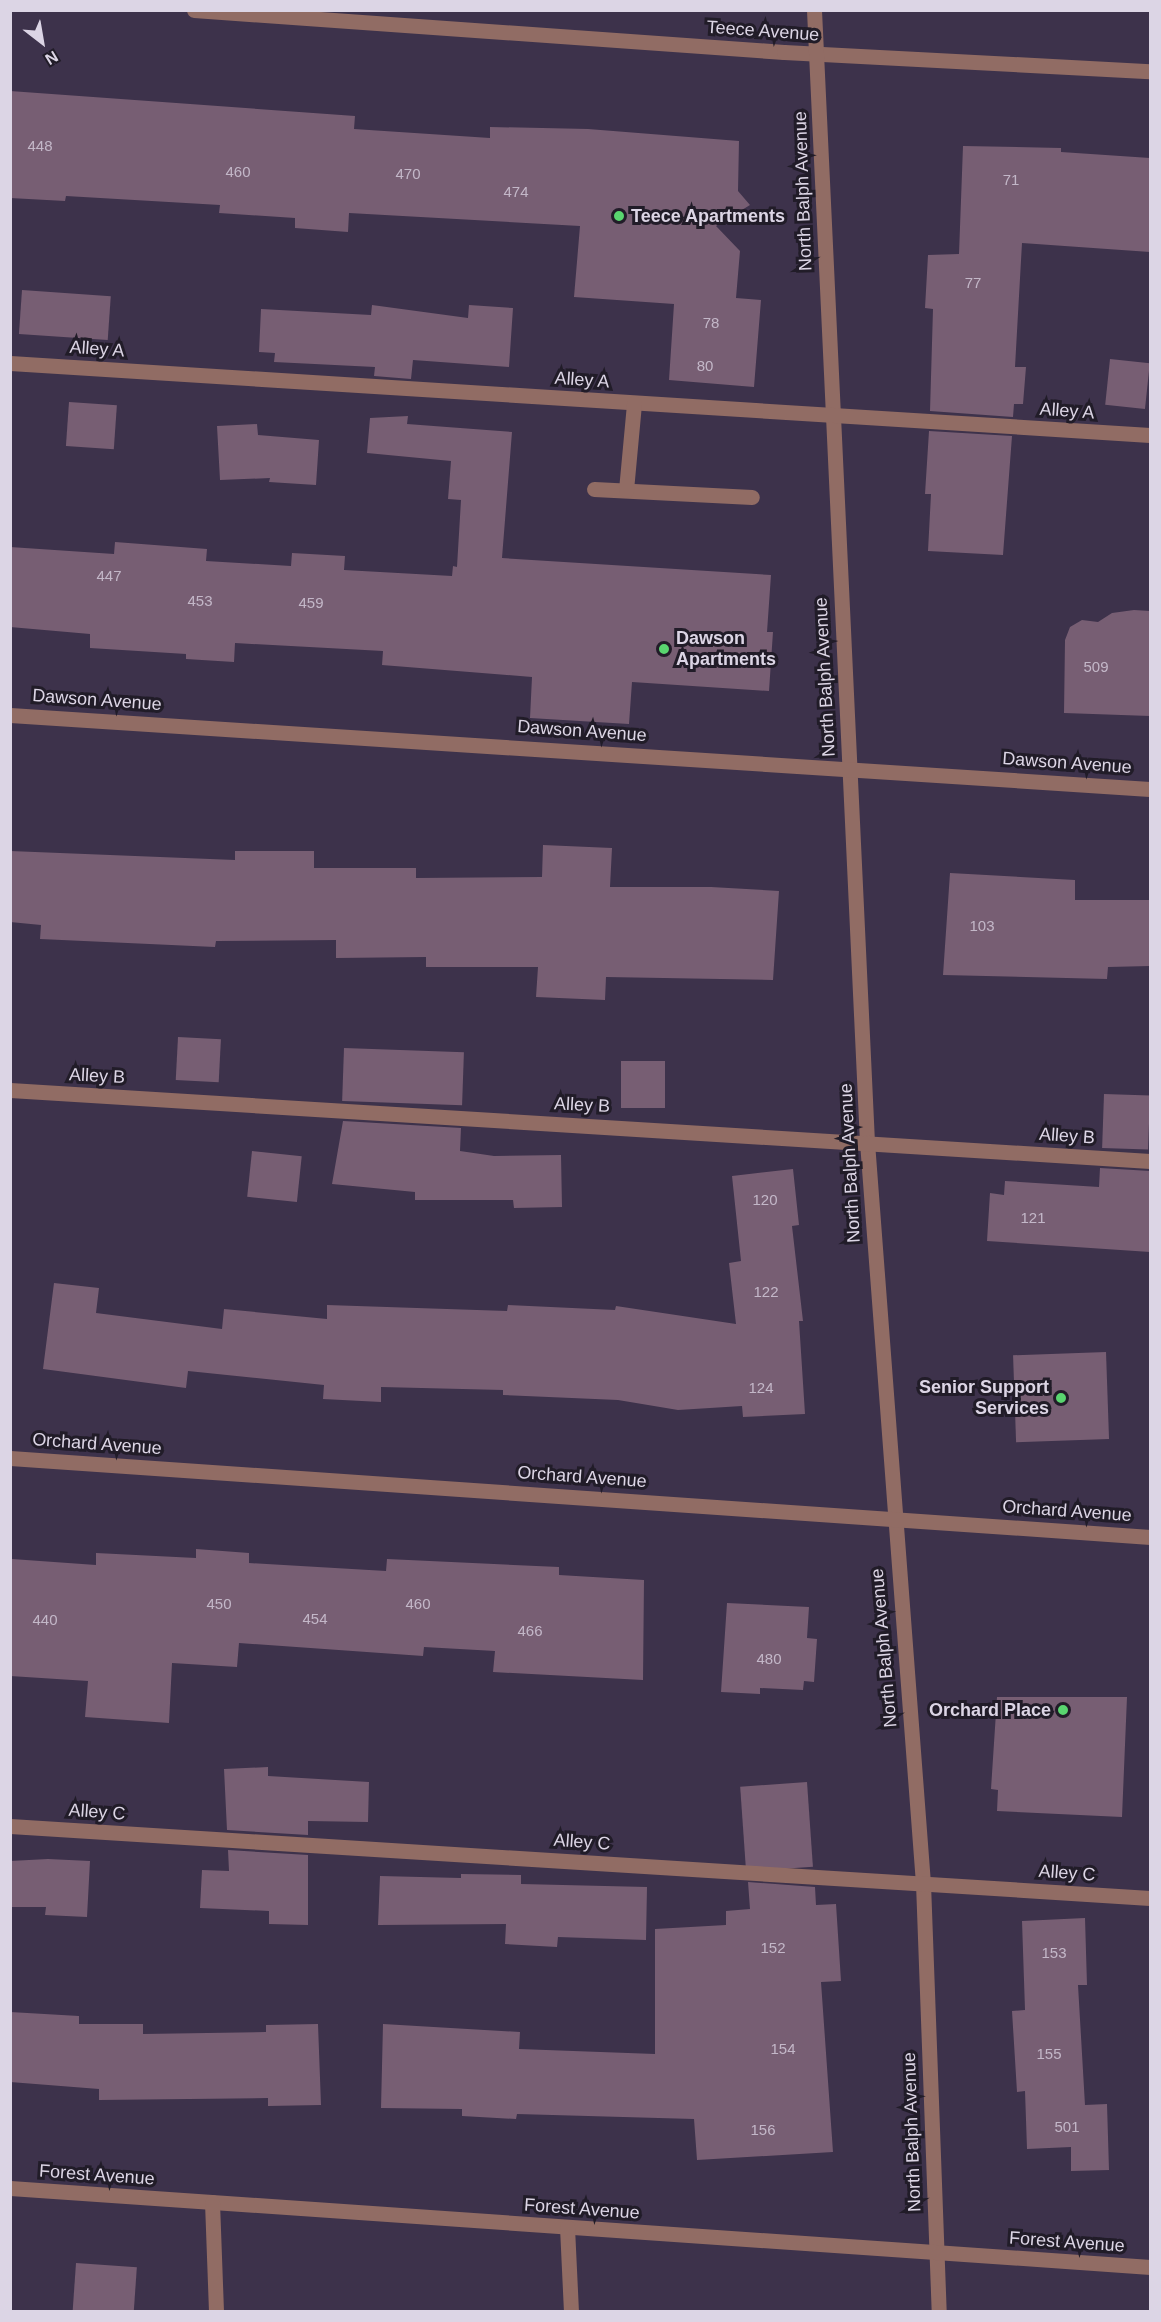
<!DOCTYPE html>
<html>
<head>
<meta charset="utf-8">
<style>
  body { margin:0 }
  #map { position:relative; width:1161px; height:2322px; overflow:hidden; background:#3d324b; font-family:Helvetica,sans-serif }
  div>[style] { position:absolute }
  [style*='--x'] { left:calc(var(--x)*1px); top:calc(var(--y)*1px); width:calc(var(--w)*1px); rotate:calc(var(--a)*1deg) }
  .building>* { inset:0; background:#775e73; transform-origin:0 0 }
  .minor>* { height:15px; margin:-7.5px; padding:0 7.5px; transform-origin:7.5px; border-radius:7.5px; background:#916c64 }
  .dots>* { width:16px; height:16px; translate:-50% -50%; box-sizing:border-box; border:3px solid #211c28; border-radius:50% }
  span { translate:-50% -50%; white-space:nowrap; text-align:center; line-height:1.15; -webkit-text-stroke:6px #211c28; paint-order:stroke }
  .number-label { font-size:15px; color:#c3b7c8 }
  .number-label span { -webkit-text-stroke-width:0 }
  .street-label { font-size:18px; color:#dcd5e5 }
  .poi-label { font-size:18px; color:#dcd5e5; font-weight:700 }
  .left { translate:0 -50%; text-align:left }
  .right { translate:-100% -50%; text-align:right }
  .frame { position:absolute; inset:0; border:12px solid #dcd5e5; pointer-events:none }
  .north { position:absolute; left:12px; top:12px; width:60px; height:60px; -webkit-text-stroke:4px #211c28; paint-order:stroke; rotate:149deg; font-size:16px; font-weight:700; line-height:24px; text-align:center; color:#dcd5e5 }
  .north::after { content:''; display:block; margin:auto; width:21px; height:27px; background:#dcd5e5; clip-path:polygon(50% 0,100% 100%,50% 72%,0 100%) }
</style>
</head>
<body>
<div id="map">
  <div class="building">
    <div style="clip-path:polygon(10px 91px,355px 116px,354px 129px,490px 138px,490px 127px,588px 129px,739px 141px,738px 191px,750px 205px,716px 226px,740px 251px,736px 298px,761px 300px,754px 387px,669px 380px,674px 304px,574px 297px,580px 226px,349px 213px,348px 232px,295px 228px,295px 218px,219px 213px,220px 205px,66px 196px,65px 201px,10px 198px)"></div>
    <div style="clip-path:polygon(963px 146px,1061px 148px,1061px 152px,1150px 158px,1150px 252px,1022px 243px,1015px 367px,1026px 367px,1023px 404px,1014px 404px,1013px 417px,930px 411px,933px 309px,925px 308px,928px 255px,959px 254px)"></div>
    <div style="left:22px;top:290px;width:89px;height:44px;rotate:4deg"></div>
    <div style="clip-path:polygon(372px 305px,468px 318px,469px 305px,513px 308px,509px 367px,413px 360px,411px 379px,374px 376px,375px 367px,274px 362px,275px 353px,259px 352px,261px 309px,371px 315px)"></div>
    <div style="left:1110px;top:359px;width:40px;height:46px;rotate:6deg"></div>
    <div style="left:69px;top:402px;width:48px;height:44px;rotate:4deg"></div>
    <div style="clip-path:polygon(408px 416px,407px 424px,512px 432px,502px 558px,771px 575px,767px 632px,773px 632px,769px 691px,632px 682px,629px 724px,530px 718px,532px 677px,382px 665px,383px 651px,235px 643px,234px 662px,186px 659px,186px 654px,90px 648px,90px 634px,10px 627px,10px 547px,114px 554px,115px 542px,207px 549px,206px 561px,291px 566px,292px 553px,345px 556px,344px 570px,452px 576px,453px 566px,457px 567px,461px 500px,448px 499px,451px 461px,367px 453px,370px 418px)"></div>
    <div style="clip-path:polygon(257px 424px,258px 435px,319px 440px,316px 485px,269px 482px,270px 478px,220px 480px,217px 426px)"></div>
    <div style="clip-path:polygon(929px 431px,1012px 436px,1003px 555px,928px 551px,931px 494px,925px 494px)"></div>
    <div style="clip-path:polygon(1134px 610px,1150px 611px,1150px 716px,1064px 713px,1065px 640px,1070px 627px,1082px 620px,1098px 622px,1112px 613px)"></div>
    <div style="clip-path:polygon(543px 845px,612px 848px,610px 887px,711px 887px,779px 891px,773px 980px,606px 977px,605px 1000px,536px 997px,538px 967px,426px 967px,426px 957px,336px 958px,336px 940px,216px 941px,215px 947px,40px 939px,41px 925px,10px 922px,10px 851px,235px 860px,235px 851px,314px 851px,314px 868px,416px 868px,416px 878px,542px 877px)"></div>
    <div style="clip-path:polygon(950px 873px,1075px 880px,1075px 900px,1150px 900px,1150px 966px,1108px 967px,1107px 979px,943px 975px)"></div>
    <div style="left:178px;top:1037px;width:43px;height:43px;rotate:3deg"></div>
    <div style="left:344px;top:1048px;width:120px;height:53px;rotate:2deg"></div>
    <div style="left:621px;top:1061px;width:44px;height:47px"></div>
    <div style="left:1104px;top:1094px;width:46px;height:54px;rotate:2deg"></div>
    <div style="clip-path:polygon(343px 1121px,461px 1128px,460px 1151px,494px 1156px,561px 1155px,562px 1207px,514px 1208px,513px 1200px,415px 1200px,415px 1192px,332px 1184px)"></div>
    <div style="left:252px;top:1151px;width:50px;height:46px;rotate:6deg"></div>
    <div style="clip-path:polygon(1100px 1168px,1150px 1171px,1150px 1252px,987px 1241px,990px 1193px,1004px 1195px,1005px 1181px,1099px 1187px)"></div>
    <div style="clip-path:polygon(793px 1169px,799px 1225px,792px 1226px,803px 1321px,799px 1321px,805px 1414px,743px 1417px,742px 1406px,678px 1410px,618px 1400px,503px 1395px,503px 1390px,381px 1387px,381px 1402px,323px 1399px,324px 1385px,188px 1371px,186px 1388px,43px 1369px,54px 1283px,99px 1288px,96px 1313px,222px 1329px,224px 1309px,327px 1319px,327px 1305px,507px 1311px,508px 1305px,615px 1310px,616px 1306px,736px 1324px,729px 1263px,741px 1261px,732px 1176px)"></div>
    <div style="left:1106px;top:1352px;width:87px;height:93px;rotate:88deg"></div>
    <div style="clip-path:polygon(196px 1549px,249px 1553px,249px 1563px,386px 1571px,387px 1559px,559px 1567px,559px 1575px,644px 1580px,643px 1680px,493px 1672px,495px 1651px,424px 1647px,423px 1656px,239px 1643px,237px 1667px,172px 1663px,169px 1723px,85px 1717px,88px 1681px,10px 1676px,12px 1559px,96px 1565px,96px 1553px,196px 1558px)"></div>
    <div style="clip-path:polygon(727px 1603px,809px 1607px,807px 1638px,817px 1639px,814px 1682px,804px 1681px,803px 1690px,760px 1688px,760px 1694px,721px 1692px)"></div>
    <div style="clip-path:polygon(997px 1697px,1127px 1697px,1122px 1817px,997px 1811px,998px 1790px,991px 1789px)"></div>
    <div style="clip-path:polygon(268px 1767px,268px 1776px,369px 1782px,368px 1822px,308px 1821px,308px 1835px,227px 1830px,224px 1769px)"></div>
    <div style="left:807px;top:1782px;width:85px;height:67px;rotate:86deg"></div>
    <div style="clip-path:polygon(228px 1850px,308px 1855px,308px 1925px,269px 1924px,269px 1911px,200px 1908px,202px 1870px,229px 1871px)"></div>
    <div style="clip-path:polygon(48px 1859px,90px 1861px,87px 1917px,45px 1915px,46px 1907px,10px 1907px,10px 1861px)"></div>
    <div style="clip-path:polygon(461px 1874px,521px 1875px,521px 1884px,647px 1887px,646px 1940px,558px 1937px,557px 1947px,505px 1944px,506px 1924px,378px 1925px,380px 1876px,461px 1878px)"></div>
    <div style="clip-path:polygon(748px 1882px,815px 1887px,816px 1905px,836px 1904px,841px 1981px,821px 1982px,833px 2152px,697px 2160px,694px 2119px,517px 2114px,516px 2119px,462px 2116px,462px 2109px,381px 2108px,383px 2024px,520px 2032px,519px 2049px,655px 2054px,655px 1929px,726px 1925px,726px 1911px,750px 1909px)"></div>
    <div style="clip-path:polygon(1085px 1918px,1087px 1985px,1078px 1985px,1085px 2105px,1107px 2104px,1109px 2170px,1071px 2171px,1071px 2147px,1027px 2149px,1025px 2091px,1017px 2092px,1012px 2011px,1025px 2010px,1022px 1921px)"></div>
    <div style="clip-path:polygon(10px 2012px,79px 2016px,79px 2024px,143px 2024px,143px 2034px,266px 2032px,266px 2025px,318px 2024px,321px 2105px,268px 2106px,268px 2098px,99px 2100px,99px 2089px,10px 2082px)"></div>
    <div style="left:76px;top:2263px;width:61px;height:49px;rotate:4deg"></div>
  </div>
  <div class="minor">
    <div style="--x:194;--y:10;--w:591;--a:4.07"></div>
    <div style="--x:784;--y:52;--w:366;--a:3"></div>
    <div style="--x:814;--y:10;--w:1133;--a:87.32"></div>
    <div style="--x:867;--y:1142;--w:743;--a:85.68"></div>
    <div style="--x:923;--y:1883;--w:429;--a:87.9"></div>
    <div style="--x:10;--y:363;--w:1142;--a:3.61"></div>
    <div style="--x:594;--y:489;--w:158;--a:2.9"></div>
    <div style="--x:626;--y:490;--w:87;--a:-84.7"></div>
    <div style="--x:10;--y:715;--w:1142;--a:3.71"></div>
    <div style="--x:10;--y:1090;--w:1142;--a:3.56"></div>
    <div style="--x:10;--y:1458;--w:1143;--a:3.96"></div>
    <div style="--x:10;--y:1826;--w:1142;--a:3.61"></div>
    <div style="--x:10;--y:2188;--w:1143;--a:3.96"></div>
    <div style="--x:212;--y:2202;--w:110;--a:87.9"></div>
    <div style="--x:567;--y:2227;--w:85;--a:87.3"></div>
  </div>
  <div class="dots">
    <div style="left:619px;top:216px;background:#59d56f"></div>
    <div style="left:664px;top:649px;background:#59d56f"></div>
    <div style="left:1061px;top:1398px;background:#59d56f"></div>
    <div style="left:1063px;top:1710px;background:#59d56f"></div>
  </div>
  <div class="number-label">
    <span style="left:40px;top:146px">448</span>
    <span style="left:238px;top:172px">460</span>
    <span style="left:408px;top:174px">470</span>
    <span style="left:1011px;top:180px">71</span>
    <span style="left:516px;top:192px">474</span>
    <span style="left:973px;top:283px">77</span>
    <span style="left:711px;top:323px">78</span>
    <span style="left:705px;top:366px">80</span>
    <span style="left:109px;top:576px">447</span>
    <span style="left:200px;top:601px">453</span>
    <span style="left:311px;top:603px">459</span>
    <span style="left:1096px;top:667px">509</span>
    <span style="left:982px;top:926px">103</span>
    <span style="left:765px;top:1200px">120</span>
    <span style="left:1033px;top:1218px">121</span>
    <span style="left:766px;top:1292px">122</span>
    <span style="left:761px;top:1388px">124</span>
    <span style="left:219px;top:1604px">450</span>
    <span style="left:418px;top:1604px">460</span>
    <span style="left:315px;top:1619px">454</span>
    <span style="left:45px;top:1620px">440</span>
    <span style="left:530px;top:1631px">466</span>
    <span style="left:769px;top:1659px">480</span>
    <span style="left:773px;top:1948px">152</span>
    <span style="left:1054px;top:1953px">153</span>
    <span style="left:783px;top:2049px">154</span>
    <span style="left:1049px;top:2054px">155</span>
    <span style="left:1067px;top:2127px">501</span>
    <span style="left:763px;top:2130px">156</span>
  </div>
  <div class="street-label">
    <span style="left:763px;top:31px;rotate:4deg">Teece Avenue</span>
    <span style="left:803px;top:191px;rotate:-92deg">North Balph Avenue</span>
    <span style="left:97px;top:349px;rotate:4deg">Alley A</span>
    <span style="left:582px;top:380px;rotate:4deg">Alley A</span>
    <span style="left:1067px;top:411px;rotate:4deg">Alley A</span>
    <span style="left:825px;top:677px;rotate:-93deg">North Balph Avenue</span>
    <span style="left:97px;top:700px;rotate:4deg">Dawson Avenue</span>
    <span style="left:582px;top:731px;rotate:4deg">Dawson Avenue</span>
    <span style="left:1067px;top:763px;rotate:4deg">Dawson Avenue</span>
    <span style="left:97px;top:1076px;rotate:3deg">Alley B</span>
    <span style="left:582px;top:1105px;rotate:3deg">Alley B</span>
    <span style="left:1067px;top:1136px;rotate:4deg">Alley B</span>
    <span style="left:850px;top:1163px;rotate:-93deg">North Balph Avenue</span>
    <span style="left:97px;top:1444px;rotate:4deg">Orchard Avenue</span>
    <span style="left:582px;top:1477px;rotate:4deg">Orchard Avenue</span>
    <span style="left:1067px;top:1511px;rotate:4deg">Orchard Avenue</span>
    <span style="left:884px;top:1648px;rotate:-95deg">North Balph Avenue</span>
    <span style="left:97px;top:1812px;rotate:4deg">Alley C</span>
    <span style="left:582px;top:1842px;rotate:4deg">Alley C</span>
    <span style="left:1067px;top:1873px;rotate:4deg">Alley C</span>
    <span style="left:912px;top:2132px;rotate:-92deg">North Balph Avenue</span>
    <span style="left:97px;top:2175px;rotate:4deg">Forest Avenue</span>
    <span style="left:582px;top:2209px;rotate:4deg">Forest Avenue</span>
    <span style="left:1067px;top:2242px;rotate:4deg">Forest Avenue</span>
  </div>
  <div class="poi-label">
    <span class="left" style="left:631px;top:216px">Teece Apartments</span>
    <span class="left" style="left:676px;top:649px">Dawson<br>Apartments</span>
    <span class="right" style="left:1049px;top:1398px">Senior Support<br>Services</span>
    <span class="right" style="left:1051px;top:1710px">Orchard Place</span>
  </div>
  <div class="frame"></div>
  <div class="north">N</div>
</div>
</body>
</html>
